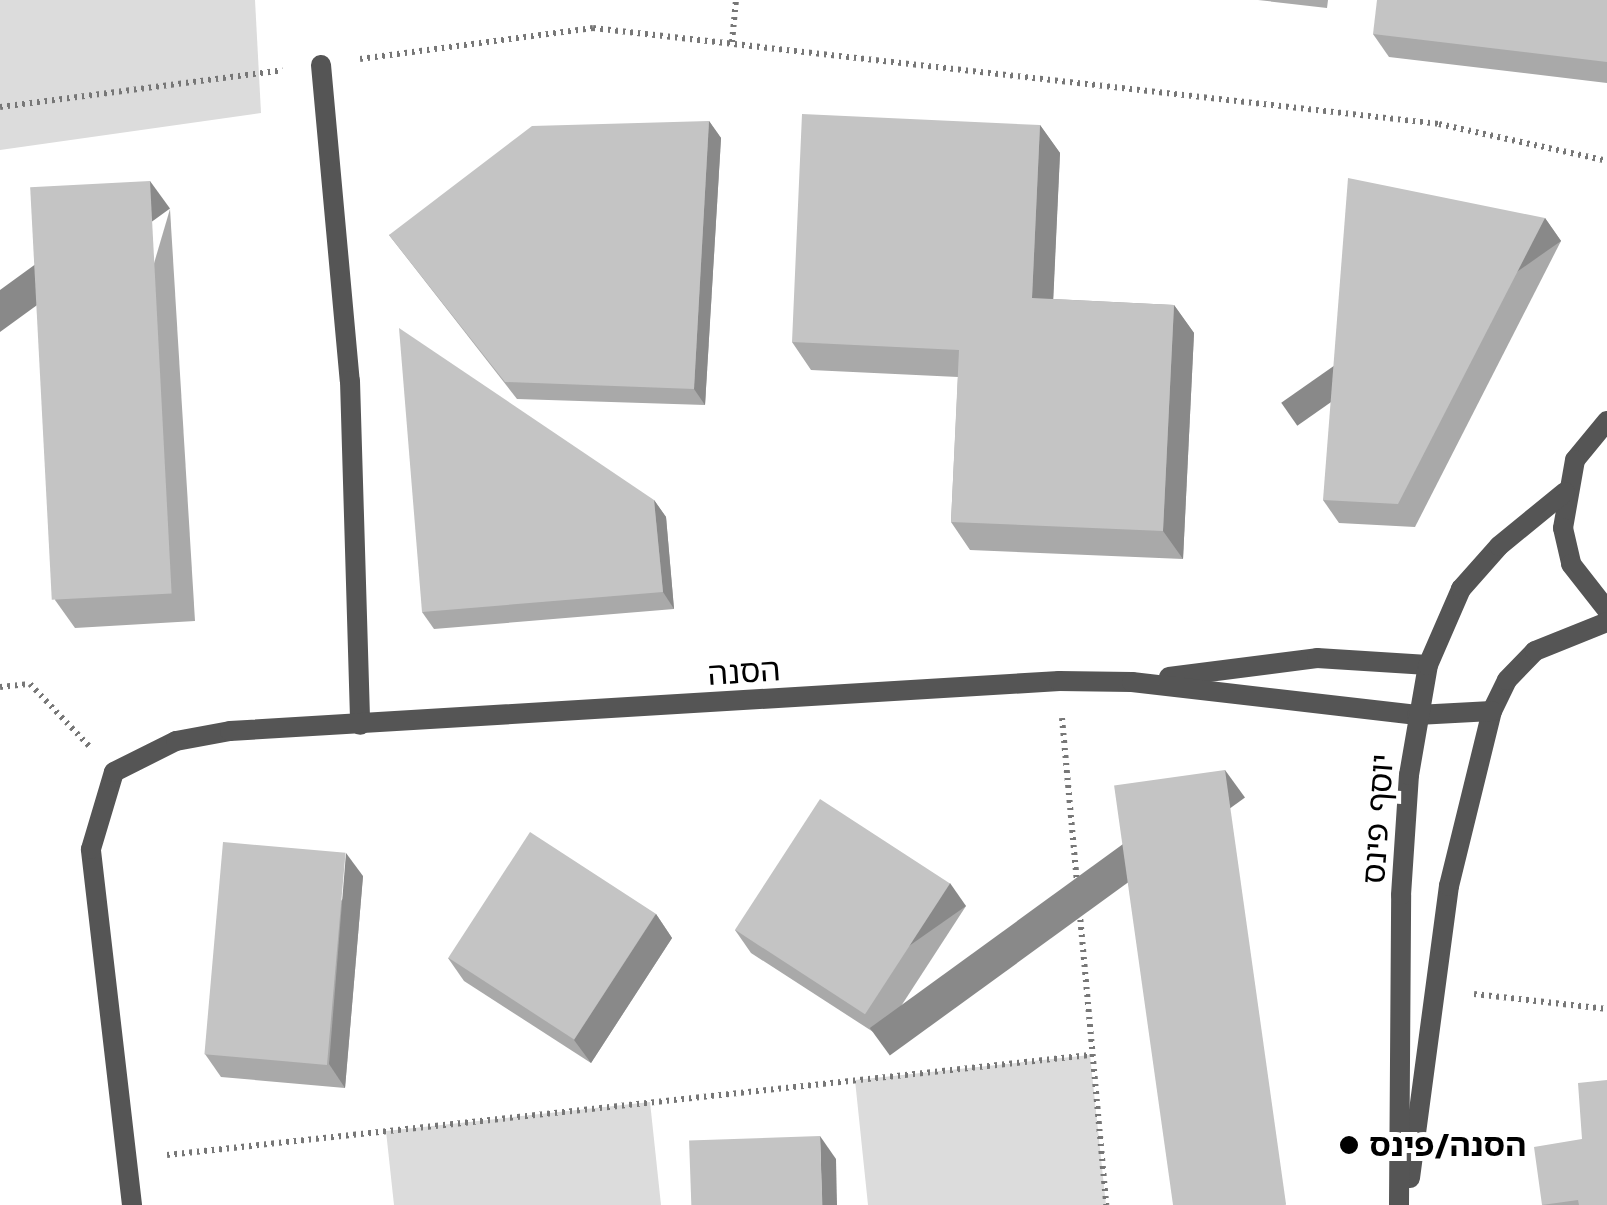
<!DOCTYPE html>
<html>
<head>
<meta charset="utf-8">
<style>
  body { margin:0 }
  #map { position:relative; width:1607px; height:1205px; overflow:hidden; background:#fff; font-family:"Work Sans","Noto Sans Hebrew",sans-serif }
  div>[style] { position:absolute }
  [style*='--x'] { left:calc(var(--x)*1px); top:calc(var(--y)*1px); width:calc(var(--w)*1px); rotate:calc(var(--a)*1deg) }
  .green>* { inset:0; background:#dcdcdc }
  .path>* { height:6px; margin-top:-3px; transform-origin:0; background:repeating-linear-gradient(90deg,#777 0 2.5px,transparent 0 7.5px) }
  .street>* { height:20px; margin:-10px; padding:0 10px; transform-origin:10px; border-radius:10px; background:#555 }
  .wall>* { inset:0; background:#a9a9a9 }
  .shaded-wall>* { inset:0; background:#898989; transform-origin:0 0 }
  .building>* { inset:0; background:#c4c4c4; transform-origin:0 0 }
  .dots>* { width:28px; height:28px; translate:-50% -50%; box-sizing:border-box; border:5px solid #fff; border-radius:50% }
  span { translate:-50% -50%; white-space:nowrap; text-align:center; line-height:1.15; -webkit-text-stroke:10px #fff; paint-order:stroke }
  .street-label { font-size:32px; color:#000 }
  .poi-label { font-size:32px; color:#000; font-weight:700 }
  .left { translate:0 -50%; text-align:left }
</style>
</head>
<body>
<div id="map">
  <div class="green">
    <div style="clip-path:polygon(0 0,255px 0,261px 113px,0 150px)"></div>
    <div style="clip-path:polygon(1090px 1055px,1106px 1205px,868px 1205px,855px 1080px)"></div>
    <div style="clip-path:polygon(650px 1102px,661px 1205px,394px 1205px,386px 1131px)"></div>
  </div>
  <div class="path">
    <div style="--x:732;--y:42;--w:42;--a:-84.6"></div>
    <div style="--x:360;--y:59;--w:235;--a:-7.6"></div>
    <div style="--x:593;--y:28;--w:851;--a:6.47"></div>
    <div style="--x:1439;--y:124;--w:172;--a:12.4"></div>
    <div style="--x:0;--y:107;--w:285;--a:-7.4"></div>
    <div style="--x:0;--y:687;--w:30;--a:-6"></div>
    <div style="--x:30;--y:684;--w:86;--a:46.4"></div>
    <div style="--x:1062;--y:718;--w:489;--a:84.8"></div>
    <div style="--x:1474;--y:994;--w:134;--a:6.4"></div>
    <div style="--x:167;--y:1155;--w:928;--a:-6.18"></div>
  </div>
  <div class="street">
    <div style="--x:321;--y:65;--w:317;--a:84.8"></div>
    <div style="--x:350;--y:381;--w:344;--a:88.3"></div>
    <div style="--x:1607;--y:421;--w:50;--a:129.4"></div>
    <div style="--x:1575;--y:460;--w:69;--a:100"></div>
    <div style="--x:1563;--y:528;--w:37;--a:77"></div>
    <div style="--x:1571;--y:564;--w:58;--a:52"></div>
    <div style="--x:1169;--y:677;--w:149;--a:-7.3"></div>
    <div style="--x:1317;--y:658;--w:111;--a:3.6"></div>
    <div style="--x:1410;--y:1178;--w:295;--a:-82.4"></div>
    <div style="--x:1449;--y:886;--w:180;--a:-76.2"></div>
    <div style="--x:1492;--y:711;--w:34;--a:-64"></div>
    <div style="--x:1507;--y:680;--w:40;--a:-46"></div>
    <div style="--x:1535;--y:651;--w:78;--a:-21.9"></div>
    <div style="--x:132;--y:1205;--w:358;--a:-96.6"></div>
    <div style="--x:91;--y:849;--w:80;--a:-73.4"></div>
    <div style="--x:114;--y:772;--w:69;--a:-26.6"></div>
    <div style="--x:176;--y:741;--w:55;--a:-10.5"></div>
    <div style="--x:230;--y:731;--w:831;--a:-3.45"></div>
    <div style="--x:1059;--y:681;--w:73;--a:0.8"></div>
    <div style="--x:1132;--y:682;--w:287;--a:6.6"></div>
    <div style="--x:1417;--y:715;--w:75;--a:-3.1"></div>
    <div style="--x:1399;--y:1205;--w:310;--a:-89.6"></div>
    <div style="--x:1401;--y:895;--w:120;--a:-86.2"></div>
    <div style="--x:1409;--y:775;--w:112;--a:-80.2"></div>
    <div style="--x:1428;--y:665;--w:83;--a:-66.5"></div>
    <div style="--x:1461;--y:589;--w:57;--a:-48.5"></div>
    <div style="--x:1499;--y:546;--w:85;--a:-39.3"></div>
  </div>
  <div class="wall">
    <div style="clip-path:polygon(1258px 0,1328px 0,1327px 8px)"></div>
    <div style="clip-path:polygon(1607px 0,1607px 83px,1389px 57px,1373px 34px)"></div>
    <div style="clip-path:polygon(709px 121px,721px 138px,705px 405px,517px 399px,389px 235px)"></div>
    <div style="clip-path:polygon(1040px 125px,1060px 153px,1053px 299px,1174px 305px,1194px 333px,1183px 559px,970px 550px,951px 522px,958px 377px,811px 370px,792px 342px)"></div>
    <div style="clip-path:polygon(170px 209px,195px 621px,75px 628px,55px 600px)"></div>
    <div style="clip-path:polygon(1545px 218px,1561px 241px,1415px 527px,1339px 523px,1323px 500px)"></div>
    <div style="clip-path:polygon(654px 500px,666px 517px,674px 609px,434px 629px,422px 612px)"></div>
    <div style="clip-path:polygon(363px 876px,345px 1088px,221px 1077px,205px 1054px)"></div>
    <div style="clip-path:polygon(966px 906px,881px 1037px,751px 953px,735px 930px)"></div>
    <div style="clip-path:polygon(656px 914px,672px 938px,591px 1063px,464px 981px,448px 958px)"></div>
    <div style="clip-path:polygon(1582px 1139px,1607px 1205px,1542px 1205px)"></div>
  </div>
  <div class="shaded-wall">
    <div style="clip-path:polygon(709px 121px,721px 138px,705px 405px,694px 389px)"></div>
    <div style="clip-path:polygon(1040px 125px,1060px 153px,1052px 327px,1032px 298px)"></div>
    <div style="left:150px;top:181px;width:34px;height:413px;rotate:54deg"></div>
    <div style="left:1545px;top:218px;width:28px;height:322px;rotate:55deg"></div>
    <div style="clip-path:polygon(1174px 305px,1194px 333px,1183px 559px,1163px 531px)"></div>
    <div style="clip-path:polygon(654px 500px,666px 517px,674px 609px,663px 592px)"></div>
    <div style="left:1225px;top:770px;width:34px;height:439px;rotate:54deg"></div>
    <div style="clip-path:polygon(346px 853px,363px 876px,345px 1088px,329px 1064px)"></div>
    <div style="left:950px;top:883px;width:28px;height:156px;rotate:55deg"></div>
    <div style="clip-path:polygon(656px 914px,672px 938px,591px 1063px,574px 1040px)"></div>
    <div style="clip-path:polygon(820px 1136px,836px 1159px,837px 1205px,822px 1205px)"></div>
  </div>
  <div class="building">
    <div style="clip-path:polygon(1377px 0,1607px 0,1607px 62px,1373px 34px)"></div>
    <div style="clip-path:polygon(802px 114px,1040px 125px,1032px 298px,1174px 305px,1163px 531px,951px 522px,959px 350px,792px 342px)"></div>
    <div style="clip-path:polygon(709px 121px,694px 389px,505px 382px,389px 235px,532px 126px)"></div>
    <div style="clip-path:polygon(1348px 178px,1545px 218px,1398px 504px,1323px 500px)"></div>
    <div style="left:150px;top:181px;width:413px;height:120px;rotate:87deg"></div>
    <div style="clip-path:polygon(399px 328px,654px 500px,663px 592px,422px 612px)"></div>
    <div style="left:1225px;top:770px;width:439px;height:112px;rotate:82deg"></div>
    <div style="left:820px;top:799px;width:155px;height:156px;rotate:33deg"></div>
    <div style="left:530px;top:832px;width:150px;height:150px;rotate:33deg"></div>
    <div style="left:223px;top:842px;width:123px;height:213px;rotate:5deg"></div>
    <div style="clip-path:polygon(1607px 1080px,1607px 1205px,1579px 1205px,1578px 1200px,1542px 1205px,1534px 1147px,1582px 1139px,1578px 1083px)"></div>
    <div style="left:820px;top:1136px;width:69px;height:131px;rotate:88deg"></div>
  </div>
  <div class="dots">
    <div style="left:1349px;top:1145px;background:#000"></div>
  </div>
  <div class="street-label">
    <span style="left:744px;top:672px;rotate:-4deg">הסנה</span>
    <span style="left:1378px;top:819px;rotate:-86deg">יוסף פינס</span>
  </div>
  <div class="poi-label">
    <span class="left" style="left:1369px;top:1145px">הסנה/פינס</span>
  </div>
</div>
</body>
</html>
